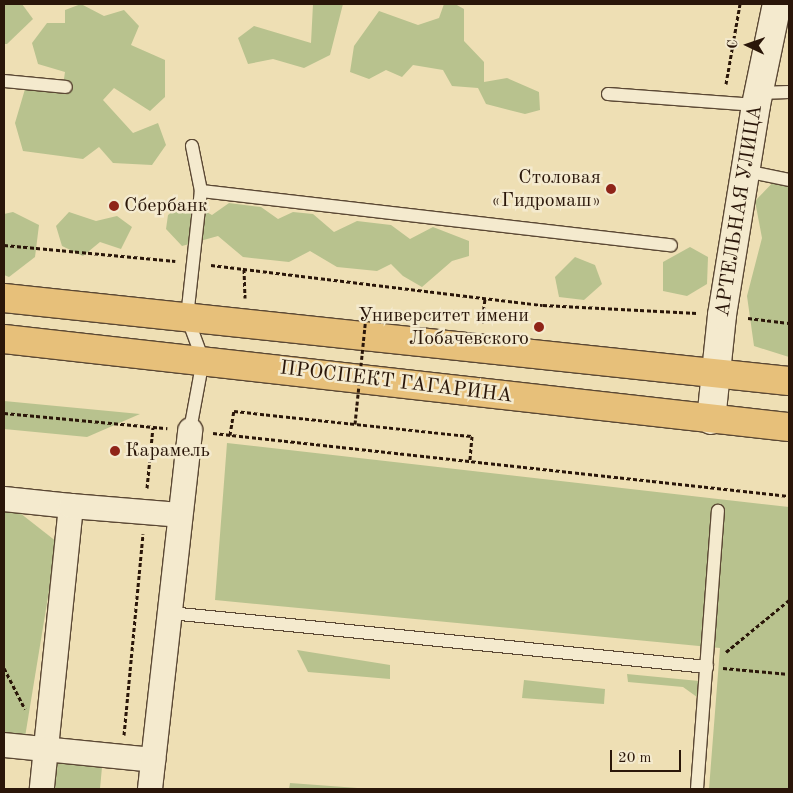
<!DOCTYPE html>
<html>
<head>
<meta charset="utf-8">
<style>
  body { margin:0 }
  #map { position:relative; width:793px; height:793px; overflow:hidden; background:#eedfb4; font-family:"Old Standard TT",serif }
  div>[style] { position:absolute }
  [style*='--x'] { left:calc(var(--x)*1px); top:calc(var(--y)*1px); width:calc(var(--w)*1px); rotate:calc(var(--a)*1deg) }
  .green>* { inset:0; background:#b8c28e }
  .path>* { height:3px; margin-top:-1.5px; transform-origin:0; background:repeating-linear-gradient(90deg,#2a1609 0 4px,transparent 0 6.5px) }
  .roads { filter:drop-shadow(1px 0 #5b4834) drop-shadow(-1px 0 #5b4834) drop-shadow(0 1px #5b4834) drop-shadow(0 -1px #5b4834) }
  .lane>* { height:12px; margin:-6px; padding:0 6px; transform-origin:6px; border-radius:6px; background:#f4eace }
  .street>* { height:24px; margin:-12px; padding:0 12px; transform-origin:12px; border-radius:12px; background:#f4eace }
  .secondary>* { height:28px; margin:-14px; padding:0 14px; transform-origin:14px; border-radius:14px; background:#f4eace }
  .primary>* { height:28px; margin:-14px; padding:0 14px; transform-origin:14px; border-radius:14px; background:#e7c07a }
  .path-bridge>* { height:3px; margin-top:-1.5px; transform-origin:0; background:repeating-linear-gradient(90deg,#2a1609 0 4px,transparent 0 6.5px) }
  .dots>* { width:14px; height:14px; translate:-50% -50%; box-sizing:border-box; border:2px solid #f4eace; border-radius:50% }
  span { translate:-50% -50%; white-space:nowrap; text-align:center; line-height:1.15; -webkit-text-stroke:5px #f4eace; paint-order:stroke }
  .poi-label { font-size:20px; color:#2a1609 }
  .right { translate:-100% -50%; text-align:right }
  .left { translate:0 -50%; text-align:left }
  .street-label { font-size:20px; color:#2a1609 }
  .frame { position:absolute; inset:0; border:5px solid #2a1609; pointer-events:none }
  .north { position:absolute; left:723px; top:20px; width:50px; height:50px; -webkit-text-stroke:4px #f4eace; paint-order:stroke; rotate:273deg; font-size:14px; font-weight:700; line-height:20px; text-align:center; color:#2a1609 }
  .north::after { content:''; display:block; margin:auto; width:18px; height:22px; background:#2a1609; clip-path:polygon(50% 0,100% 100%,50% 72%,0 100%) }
  .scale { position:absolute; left:610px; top:750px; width:71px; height:22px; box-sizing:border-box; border:2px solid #2a1609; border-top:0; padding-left:6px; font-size:15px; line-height:18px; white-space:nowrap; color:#2a1609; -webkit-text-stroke:4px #f4eace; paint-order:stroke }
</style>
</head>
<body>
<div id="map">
  <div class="green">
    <div style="clip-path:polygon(4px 4px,22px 4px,33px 19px,7px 44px,4px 44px)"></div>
    <div style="clip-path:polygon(81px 4px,104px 16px,124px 10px,139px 26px,131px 45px,165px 60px,165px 97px,150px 111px,114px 88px,103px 100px,133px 133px,158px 123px,166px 145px,152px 165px,113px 163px,99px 147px,83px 159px,23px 151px,15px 123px,25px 89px,62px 92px,65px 72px,38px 64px,32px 43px,47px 23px,65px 23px,65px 10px)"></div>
    <div style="clip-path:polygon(313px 4px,343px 4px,330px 55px,304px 68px,273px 59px,248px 64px,238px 38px,254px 26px,311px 43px)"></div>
    <div style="clip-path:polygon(444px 4px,455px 4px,464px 9px,464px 41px,484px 62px,484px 82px,507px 78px,539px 92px,540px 110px,525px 114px,486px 104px,478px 88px,452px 86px,443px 70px,413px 65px,402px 77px,386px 70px,369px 79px,350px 72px,354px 46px,379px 11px,418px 25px,439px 18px)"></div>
    <div style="clip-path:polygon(783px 172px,789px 174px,789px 357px,754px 346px,747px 296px,762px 238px,755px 201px)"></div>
    <div style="clip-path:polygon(187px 201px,212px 215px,229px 203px,261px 207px,278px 219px,293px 212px,313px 214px,334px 232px,357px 221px,391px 225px,410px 239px,433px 227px,469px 241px,469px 256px,452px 261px,422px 287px,403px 276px,391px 264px,377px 271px,337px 267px,310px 251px,289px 262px,243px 257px,218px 236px,182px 246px,166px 229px,168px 215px)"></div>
    <div style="clip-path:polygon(13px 212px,39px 225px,35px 257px,9px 277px,4px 275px,4px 214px)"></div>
    <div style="clip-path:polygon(69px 212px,96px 221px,117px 216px,132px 227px,121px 249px,100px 242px,83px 256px,62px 246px,56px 226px)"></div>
    <div style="clip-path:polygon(690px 247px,708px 257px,707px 284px,687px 296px,663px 291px,663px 262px)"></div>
    <div style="clip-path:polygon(575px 257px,595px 265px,602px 284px,584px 300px,559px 297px,555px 277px)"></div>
    <div style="clip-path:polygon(4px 401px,140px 414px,87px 437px,4px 429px)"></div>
    <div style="clip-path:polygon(227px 443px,789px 507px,789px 789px,709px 789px,720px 648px,215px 600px)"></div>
    <div style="clip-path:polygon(4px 509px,20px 513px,57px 542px,25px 737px,4px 735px)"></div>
    <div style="clip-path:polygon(297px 650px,390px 665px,390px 679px,308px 672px)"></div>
    <div style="clip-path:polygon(627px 674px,699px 681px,697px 697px,683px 687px,628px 682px)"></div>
    <div style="clip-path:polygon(524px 680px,605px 689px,604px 704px,522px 698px)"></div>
    <div style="clip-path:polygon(46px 750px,103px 756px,100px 789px,42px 789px)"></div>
    <div style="clip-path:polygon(290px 783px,371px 789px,289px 789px)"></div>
  </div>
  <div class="path">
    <div style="--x:726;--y:84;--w:81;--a:-80.1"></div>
    <div style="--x:4;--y:245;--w:172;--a:5.3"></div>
    <div style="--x:211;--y:265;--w:334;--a:6.9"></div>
    <div style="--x:543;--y:305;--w:154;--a:3"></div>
    <div style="--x:244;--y:269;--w:29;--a:88"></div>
    <div style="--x:748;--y:318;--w:41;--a:7"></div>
    <div style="--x:482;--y:323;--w:25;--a:-83"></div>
    <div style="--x:4;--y:413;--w:164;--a:5.3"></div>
    <div style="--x:213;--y:433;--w:579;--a:6.24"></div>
    <div style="--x:230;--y:435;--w:24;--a:-81"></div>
    <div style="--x:234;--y:411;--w:227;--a:6.1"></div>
    <div style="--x:460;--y:435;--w:12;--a:5"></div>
    <div style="--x:472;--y:436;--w:25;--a:95"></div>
    <div style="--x:147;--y:488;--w:61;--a:-84.4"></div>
    <div style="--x:726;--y:652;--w:82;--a:-39.5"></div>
    <div style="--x:4;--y:668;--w:46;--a:62.9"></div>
    <div style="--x:723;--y:668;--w:66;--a:5.2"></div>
    <div style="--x:124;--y:735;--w:202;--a:-84.6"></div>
  </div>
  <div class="roads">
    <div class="lane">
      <div style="--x:4;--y:81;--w:62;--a:5.5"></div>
      <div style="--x:759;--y:93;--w:30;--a:-2"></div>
      <div style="--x:608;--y:94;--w:148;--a:4.3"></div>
      <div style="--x:746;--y:171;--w:44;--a:11.8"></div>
      <div style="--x:201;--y:191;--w:473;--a:6.6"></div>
      <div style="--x:190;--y:430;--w:71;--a:-79.5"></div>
      <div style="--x:203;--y:360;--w:46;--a:-110.4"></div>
      <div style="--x:187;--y:317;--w:127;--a:-83.7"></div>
      <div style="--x:201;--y:191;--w:46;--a:-101.3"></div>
      <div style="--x:170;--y:613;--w:540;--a:5.74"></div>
      <div style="--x:697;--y:789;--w:279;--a:-85.7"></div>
    </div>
    <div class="street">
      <div style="--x:4;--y:499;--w:67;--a:6"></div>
      <div style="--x:71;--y:506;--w:284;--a:95.9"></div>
      <div style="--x:71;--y:506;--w:109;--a:4.7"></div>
      <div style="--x:4;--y:745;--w:150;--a:5.7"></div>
      <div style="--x:150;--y:789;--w:361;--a:-83.6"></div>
    </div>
    <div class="secondary">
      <div style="--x:711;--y:420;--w:106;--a:-84"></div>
      <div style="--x:722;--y:315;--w:213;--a:-80.8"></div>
      <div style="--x:756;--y:105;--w:103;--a:-78.3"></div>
    </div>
    <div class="primary">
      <div style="--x:4;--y:298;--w:789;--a:6.04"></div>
      <div style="--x:4;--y:339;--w:790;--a:6.4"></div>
    </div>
  </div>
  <div class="path-bridge">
    <div style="--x:355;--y:424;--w:109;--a:-84.2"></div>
  </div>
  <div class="dots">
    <div style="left:611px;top:189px;background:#8f2418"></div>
    <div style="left:114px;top:206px;background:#8f2418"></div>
    <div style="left:539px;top:327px;background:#8f2418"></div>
    <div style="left:115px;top:451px;background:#8f2418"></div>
  </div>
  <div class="poi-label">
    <span class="right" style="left:601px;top:190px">Столовая<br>«Гидромаш»</span>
    <span class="left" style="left:124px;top:206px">Сбербанк</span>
    <span class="right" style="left:529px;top:328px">Университет имени<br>Лобачевского</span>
    <span class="left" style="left:125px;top:451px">Карамель</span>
  </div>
  <div class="street-label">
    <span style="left:740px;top:211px;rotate:-81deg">АРТЕЛЬНАЯ УЛИЦА</span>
    <span style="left:396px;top:383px;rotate:7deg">ПРОСПЕКТ ГАГАРИНА</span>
  </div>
  <div class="frame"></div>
  <div class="north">С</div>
  <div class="scale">20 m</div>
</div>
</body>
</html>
